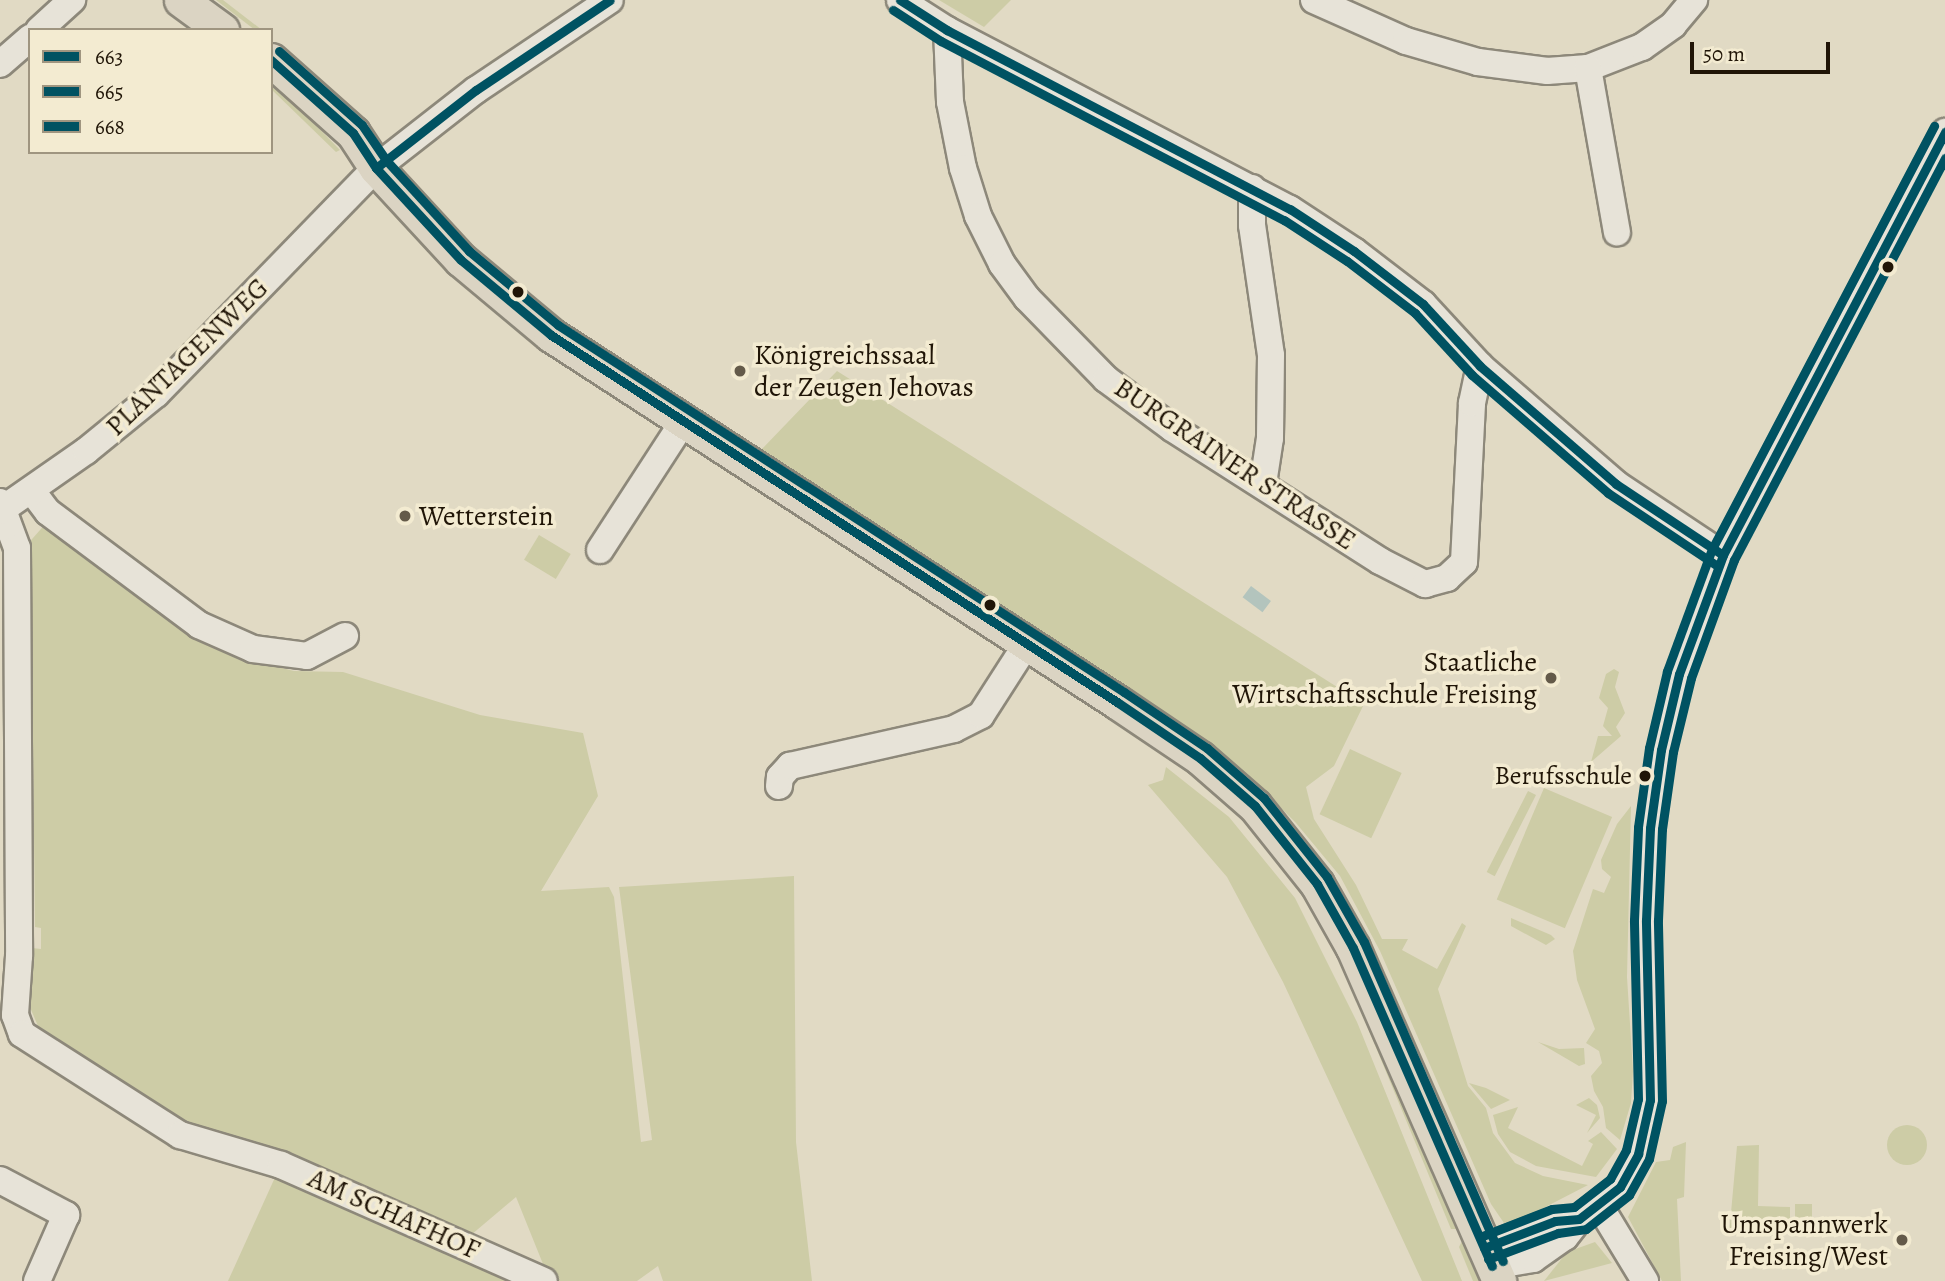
<!DOCTYPE html>
<html>
<head>
<meta charset="utf-8">
<style>
  body { margin:0 }
  #map { position:relative; width:1945px; height:1281px; overflow:hidden; background:#e1dac4; font-family:Alegreya,serif }
  div>[style] { position:absolute }
  [style*='--x'] { left:calc(var(--x)*1px); top:calc(var(--y)*1px); width:calc(var(--w)*1px); rotate:calc(var(--a)*1deg) }
  .green>* { inset:0; background:#cdcca6; transform-origin:0 0 }
  .round { border-radius:50% }
  .water>* { inset:0; background:#b3c4bd; transform-origin:0 0 }
  .roads { filter:drop-shadow(2px 0 #8d887a) drop-shadow(-2px 0 #8d887a) drop-shadow(0 2px #8d887a) drop-shadow(0 -2px #8d887a) }
  .minor>* { height:26px; margin:-13px; padding:0 13px; transform-origin:13px; border-radius:13px; background:#e7e3d8 }
  .major>* { height:33px; margin:-16.5px; padding:0 16.5px; transform-origin:16.5px; border-radius:16.5px; background:#dbd4c3 }
  .bus-1>* { height:9px; margin:-4.5px; padding:0 4.5px; transform-origin:4.5px; border-radius:4.5px; background:#005262 }
  .bus-2>* { height:9px; margin:-4.5px; padding:0 4.5px; transform-origin:4.5px; border-radius:4.5px; background:#005262 }
  .bus-3>* { height:9px; margin:-4.5px; padding:0 4.5px; transform-origin:4.5px; border-radius:4.5px; background:#005262 }
  .dots>* { width:19px; height:19px; translate:-50% -50%; box-sizing:border-box; border:4px solid #f3ebd1; border-radius:50% }
  span { translate:-50% -50%; white-space:nowrap; text-align:center; line-height:1.15; -webkit-text-stroke:7px #f3ebd1; paint-order:stroke }
  .bus-label { font-size:26px; color:#201507 }
  .right { translate:-100% -50%; text-align:right }
  .poi-label { font-size:28px; color:#201507 }
  .left { translate:0 -50%; text-align:left }
  .street-label { font-size:28px; color:#201507 }
  .legend { position:absolute; left:28px; top:28px; width:245px; height:126px; box-sizing:border-box; background:#f3ebd1; border:2px solid #9f9580; margin:0; padding:9px 12px; list-style:none; font-size:21px; color:#201507 }
  .legend li { display:flex; align-items:center; gap:14px; height:35px }
  .legend b { width:35px; border:2px solid #9f9580 }
  .scale { position:absolute; left:1690px; top:42px; width:140px; height:32px; box-sizing:border-box; border:4px solid #201507; border-top:0; padding-left:9px; font-size:21px; line-height:24px; white-space:nowrap; color:#201507; -webkit-text-stroke:5px #f3ebd1; paint-order:stroke }
</style>
</head>
<body>
<div id="map">
  <div class="green">
    <div style="clip-path:polygon(216px 0,223px 0,262px 30px,255px 30px)"></div>
    <div style="clip-path:polygon(939px 0,1011px 0,984px 27px)"></div>
    <div style="clip-path:polygon(271px 83px,298px 107px,340px 150px,336px 152px,271px 89px)"></div>
    <div style="clip-path:polygon(837px 371px,1364px 704px,1334px 766px,1306px 787px,1314px 819px,1356px 885px,1382px 939px,1408px 939px,1402px 950px,1437px 969px,1462px 923px,1466px 926px,1438px 989px,1468px 1086px,1486px 1108px,1493px 1133px,1515px 1163px,1543px 1176px,1588px 1185px,1528px 1216px,1504px 1223px,1491px 1204px,1380px 951px,1340px 876px,1296px 823px,1250px 777px,1182px 725px,760px 451px)"></div>
    <div style="clip-path:polygon(48px 521px,242px 658px,294px 671px,343px 672px,480px 715px,583px 733px,598px 796px,541px 891px,609px 887px,614px 897px,641px 1142px,652px 1140px,619px 887px,794px 876px,796px 1142px,812px 1281px,663px 1281px,658px 1266px,637px 1281px,534px 1281px,543px 1264px,516px 1197px,471px 1235px,205px 1136px,57px 1043px,38px 1026px,29px 1005px,32px 948px,41px 949px,41px 928px,35px 927px,31px 552px,25px 547px)"></div>
    <div style="left:539px;top:535px;width:37px;height:29px;rotate:31deg"></div>
    <div style="clip-path:polygon(1033px 666px,1184px 760px,1245px 810px,1287px 859px,1336px 937px,1457px 1229px,1451px 1229px,1334px 946px,1285px 864px,1254px 826px,1220px 795px)"></div>
    <div style="clip-path:polygon(1614px 669px,1619px 672px,1615px 687px,1625px 713px,1616px 727px,1621px 736px,1591px 762px,1598px 736px,1612px 736px,1603px 726px,1608px 708px,1599px 698px,1606px 674px)"></div>
    <div style="left:1350px;top:749px;width:57px;height:72px;rotate:25deg"></div>
    <div style="clip-path:polygon(1166px 767px,1229px 817px,1295px 898px,1357px 1022px,1462px 1281px,1422px 1281px,1283px 982px,1227px 877px,1148px 785px,1163px 780px)"></div>
    <div style="left:1544px;top:788px;width:74px;height:121px;rotate:23deg"></div>
    <div style="left:1528px;top:791px;width:9px;height:91px;rotate:27deg"></div>
    <div style="clip-path:polygon(1631px 806px,1627px 977px,1633px 1071px,1631px 1103px,1620px 1140px,1606px 1128px,1603px 1107px,1594px 1091px,1591px 1076px,1602px 1063px,1599px 1051px,1586px 1043px,1595px 1029px,1577px 980px,1573px 951px,1593px 889px,1604px 893px,1611px 877px,1602px 869px,1601px 860px,1617px 824px)"></div>
    <div style="clip-path:polygon(1511px 918px,1551px 935px,1555px 939px,1546px 945px,1511px 926px)"></div>
    <div style="clip-path:polygon(1538px 1042px,1559px 1049px,1584px 1048px,1585px 1064px,1579px 1066px)"></div>
    <div style="clip-path:polygon(1469px 1083px,1486px 1088px,1510px 1100px,1491px 1109px)"></div>
    <div style="clip-path:polygon(1589px 1098px,1597px 1105px,1600px 1118px,1587px 1133px,1596px 1115px,1576px 1105px)"></div>
    <div style="clip-path:polygon(1518px 1107px,1508px 1128px,1582px 1166px,1593px 1144px,1588px 1141px,1601px 1132px,1617px 1149px,1596px 1177px,1536px 1166px,1510px 1152px,1498px 1134px,1493px 1115px)"></div>
    <div class="round" style="left:1887px;top:1125px;width:40px;height:40px"></div>
    <div style="clip-path:polygon(1686px 1142px,1684px 1197px,1677px 1199px,1681px 1281px,1662px 1281px,1628px 1217px,1656px 1162px,1670px 1160px,1673px 1147px)"></div>
    <div style="clip-path:polygon(1759px 1145px,1758px 1206px,1790px 1207px,1790px 1230px,1729px 1235px,1737px 1146px)"></div>
    <div style="clip-path:polygon(277px 1173px,525px 1281px,228px 1281px)"></div>
    <div style="left:1795px;top:1204px;width:17px;height:31px"></div>
    <div style="clip-path:polygon(1462px 1241px,1479px 1281px,1473px 1281px,1459px 1247px)"></div>
    <div style="clip-path:polygon(1595px 1242px,1612px 1263px,1544px 1281px,1567px 1252px)"></div>
  </div>
  <div class="water">
    <div style="left:1251px;top:586px;width:25px;height:14px;rotate:37deg"></div>
  </div>
  <div class="roads">
    <div class="minor">
      <div style="--x:900;--y:0;--w:56;--a:32.6"></div>
      <div style="--x:947;--y:30;--w:387;--a:27.6"></div>
      <div style="--x:1290;--y:209;--w:77;--a:33.3"></div>
      <div style="--x:1354;--y:251;--w:87;--a:37.5"></div>
      <div style="--x:1423;--y:304;--w:84;--a:47.4"></div>
      <div style="--x:1480;--y:366;--w:180;--a:40.9"></div>
      <div style="--x:1616;--y:484;--w:128;--a:33.6"></div>
      <div style="--x:1314;--y:0;--w:101;--a:24"></div>
      <div style="--x:1406;--y:41;--w:75;--a:16.3"></div>
      <div style="--x:1478;--y:62;--w:70;--a:7.4"></div>
      <div style="--x:1547;--y:71;--w:41;--a:-4.2"></div>
      <div style="--x:1588;--y:68;--w:58;--a:-21.3"></div>
      <div style="--x:1642;--y:47;--w:38;--a:-35"></div>
      <div style="--x:1673;--y:25;--w:33;--a:-50"></div>
      <div style="--x:39;--y:30;--w:45;--a:-42.3"></div>
      <div style="--x:947;--y:30;--w:72;--a:87.6"></div>
      <div style="--x:950;--y:102;--w:67;--a:78.9"></div>
      <div style="--x:963;--y:168;--w:50;--a:72.6"></div>
      <div style="--x:978;--y:216;--w:54;--a:63.4"></div>
      <div style="--x:1002;--y:264;--w:42;--a:53.7"></div>
      <div style="--x:1027;--y:298;--w:113;--a:45.7"></div>
      <div style="--x:1106;--y:379;--w:82;--a:36.6"></div>
      <div style="--x:1172;--y:428;--w:247;--a:32.6"></div>
      <div style="--x:1380;--y:561;--w:51;--a:27.1"></div>
      <div style="--x:1425;--y:584;--w:23;--a:-15"></div>
      <div style="--x:1447;--y:578;--w:23;--a:-43"></div>
      <div style="--x:1464;--y:562;--w:159;--a:-87.1"></div>
      <div style="--x:1472;--y:403;--w:38;--a:-78"></div>
      <div style="--x:0;--y:64;--w:40;--a:-41"></div>
      <div style="--x:1588;--y:68;--w:167;--a:80"></div>
      <div style="--x:1252;--y:188;--w:37;--a:90"></div>
      <div style="--x:1252;--y:225;--w:131;--a:81.7"></div>
      <div style="--x:1271;--y:355;--w:83;--a:90.7"></div>
      <div style="--x:1270;--y:438;--w:47;--a:98.7"></div>
      <div style="--x:32;--y:491;--w:26;--a:53"></div>
      <div style="--x:48;--y:512;--w:189;--a:36.8"></div>
      <div style="--x:199;--y:625;--w:59;--a:24"></div>
      <div style="--x:253;--y:649;--w:54;--a:7.4"></div>
      <div style="--x:307;--y:656;--w:43;--a:-27.8"></div>
      <div style="--x:0;--y:502;--w:49;--a:69.7"></div>
      <div style="--x:17;--y:548;--w:408;--a:89.7"></div>
      <div style="--x:19;--y:956;--w:59;--a:93.9"></div>
      <div style="--x:15;--y:1015;--w:20;--a:70"></div>
      <div style="--x:22;--y:1034;--w:188;--a:32.6"></div>
      <div style="--x:180;--y:1135;--w:105;--a:16.5"></div>
      <div style="--x:281;--y:1165;--w:287;--a:23.8"></div>
      <div style="--x:0;--y:511;--w:105;--a:-34.9"></div>
      <div style="--x:86;--y:451;--w:90;--a:-39.2"></div>
      <div style="--x:156;--y:394;--w:315;--a:-45.8"></div>
      <div style="--x:376;--y:168;--w:127;--a:-38"></div>
      <div style="--x:476;--y:90;--w:161;--a:-33.9"></div>
      <div style="--x:600;--y:550;--w:153;--a:-57"></div>
      <div style="--x:779;--y:786;--w:9;--a:-84"></div>
      <div style="--x:780;--y:777;--w:15;--a:-48"></div>
      <div style="--x:790;--y:766;--w:168;--a:-12.7"></div>
      <div style="--x:954;--y:729;--w:30;--a:-27"></div>
      <div style="--x:981;--y:715;--w:83;--a:-57.3"></div>
      <div style="--x:0;--y:1180;--w:75;--a:27.9"></div>
      <div style="--x:66;--y:1215;--w:72;--a:113.7"></div>
      <div style="--x:1599;--y:1205;--w:89;--a:58.8"></div>
      <div style="--x:1484;--y:1248;--w:76;--a:-20.8"></div>
      <div style="--x:1555;--y:1221;--w:24;--a:-5"></div>
      <div style="--x:1579;--y:1219;--w:52;--a:-38"></div>
      <div style="--x:1620;--y:1187;--w:38;--a:-61"></div>
      <div style="--x:1638;--y:1154;--w:55;--a:-77.5"></div>
      <div style="--x:1650;--y:1100;--w:180;--a:-91.3"></div>
      <div style="--x:1646;--y:920;--w:92;--a:-87.5"></div>
      <div style="--x:1650;--y:828;--w:79;--a:-82"></div>
      <div style="--x:1661;--y:750;--w:78;--a:-76.7"></div>
      <div style="--x:1679;--y:674;--w:127;--a:-69.7"></div>
      <div style="--x:1723;--y:555;--w:478;--a:-62.3"></div>
      <div style="--x:1492;--y:1266;--w:42;--a:-9.7"></div>
      <div style="--x:1533;--y:1259;--w:39;--a:-35"></div>
      <div style="--x:1565;--y:1237;--w:23;--a:-52"></div>
    </div>
    <div class="major">
      <div style="--x:181;--y:0;--w:51;--a:36.2"></div>
      <div style="--x:271;--y:60;--w:110;--a:41.7"></div>
      <div style="--x:353;--y:133;--w:42;--a:56.7"></div>
      <div style="--x:376;--y:168;--w:125;--a:47.3"></div>
      <div style="--x:461;--y:260;--w:117;--a:39.8"></div>
      <div style="--x:551;--y:335;--w:675;--a:32.96"></div>
      <div style="--x:1117;--y:702;--w:100;--a:34"></div>
      <div style="--x:1200;--y:758;--w:73;--a:41.1"></div>
      <div style="--x:1255;--y:806;--w:100;--a:51.5"></div>
      <div style="--x:1317;--y:884;--w:73;--a:60.6"></div>
      <div style="--x:1353;--y:948;--w:364;--a:66.3"></div>
    </div>
  </div>
  <div class="bus-1">
    <div style="--x:900;--y:0;--w:56;--a:32.6"></div>
    <div style="--x:947;--y:30;--w:387;--a:27.6"></div>
    <div style="--x:1290;--y:209;--w:77;--a:33.3"></div>
    <div style="--x:1354;--y:251;--w:87;--a:37.5"></div>
    <div style="--x:1423;--y:304;--w:84;--a:47.4"></div>
    <div style="--x:1480;--y:366;--w:180;--a:40.9"></div>
    <div style="--x:1616;--y:484;--w:128;--a:33.6"></div>
    <div style="--x:271;--y:60;--w:110;--a:41.7"></div>
    <div style="--x:353;--y:133;--w:42;--a:56.7"></div>
    <div style="--x:376;--y:168;--w:125;--a:47.3"></div>
    <div style="--x:461;--y:260;--w:117;--a:39.8"></div>
    <div style="--x:551;--y:335;--w:675;--a:32.96"></div>
    <div style="--x:1117;--y:702;--w:100;--a:34"></div>
    <div style="--x:1200;--y:758;--w:73;--a:41.1"></div>
    <div style="--x:1255;--y:806;--w:100;--a:51.5"></div>
    <div style="--x:1317;--y:884;--w:73;--a:60.6"></div>
    <div style="--x:1353;--y:948;--w:347;--a:66.4"></div>
    <div style="--x:376;--y:168;--w:127;--a:-38"></div>
    <div style="--x:476;--y:90;--w:161;--a:-33.9"></div>
    <div style="--x:1484;--y:1248;--w:76;--a:-20.8"></div>
    <div style="--x:1555;--y:1221;--w:24;--a:-5"></div>
    <div style="--x:1579;--y:1219;--w:52;--a:-38"></div>
    <div style="--x:1620;--y:1187;--w:38;--a:-61"></div>
    <div style="--x:1638;--y:1154;--w:55;--a:-77.5"></div>
    <div style="--x:1650;--y:1100;--w:180;--a:-91.3"></div>
    <div style="--x:1646;--y:920;--w:92;--a:-87.5"></div>
    <div style="--x:1650;--y:828;--w:79;--a:-82"></div>
    <div style="--x:1661;--y:750;--w:78;--a:-76.7"></div>
    <div style="--x:1679;--y:674;--w:127;--a:-69.7"></div>
    <div style="--x:1723;--y:555;--w:478;--a:-62.3"></div>
  </div>
  <div class="bus-2">
    <div style="--x:893;--y:10;--w:57;--a:32.9"></div>
    <div style="--x:941;--y:41;--w:387;--a:27.6"></div>
    <div style="--x:1284;--y:220;--w:75;--a:33.1"></div>
    <div style="--x:1347;--y:261;--w:86;--a:37.4"></div>
    <div style="--x:1415;--y:313;--w:84;--a:47.4"></div>
    <div style="--x:1472;--y:375;--w:180;--a:40.9"></div>
    <div style="--x:1608;--y:493;--w:130;--a:33.7"></div>
    <div style="--x:1488;--y:1259;--w:75;--a:-20.4"></div>
    <div style="--x:1558;--y:1233;--w:28;--a:-8"></div>
    <div style="--x:1586;--y:1229;--w:55;--a:-38.3"></div>
    <div style="--x:1629;--y:1195;--w:41;--a:-60.9"></div>
    <div style="--x:1649;--y:1159;--w:59;--a:-77.4"></div>
    <div style="--x:1662;--y:1101;--w:181;--a:-91.3"></div>
    <div style="--x:1658;--y:920;--w:91;--a:-87.5"></div>
    <div style="--x:1662;--y:829;--w:78;--a:-81.9"></div>
    <div style="--x:1673;--y:752;--w:76;--a:-76.3"></div>
    <div style="--x:1691;--y:678;--w:126;--a:-70"></div>
    <div style="--x:1734;--y:560;--w:454;--a:-62.3"></div>
  </div>
  <div class="bus-3">
    <div style="--x:279;--y:51;--w:111;--a:41.7"></div>
    <div style="--x:362;--y:125;--w:42;--a:55.6"></div>
    <div style="--x:386;--y:160;--w:123;--a:47.6"></div>
    <div style="--x:469;--y:251;--w:116;--a:39.7"></div>
    <div style="--x:558;--y:325;--w:675;--a:32.96"></div>
    <div style="--x:1124;--y:692;--w:100;--a:34"></div>
    <div style="--x:1207;--y:748;--w:76;--a:41.3"></div>
    <div style="--x:1264;--y:798;--w:101;--a:51.4"></div>
    <div style="--x:1327;--y:877;--w:75;--a:60.4"></div>
    <div style="--x:1364;--y:942;--w:348;--a:66.5"></div>
    <div style="--x:1480;--y:1237;--w:77;--a:-21.3"></div>
    <div style="--x:1552;--y:1209;--w:22;--a:-5"></div>
    <div style="--x:1574;--y:1207;--w:46;--a:-37.9"></div>
    <div style="--x:1610;--y:1179;--w:33;--a:-61"></div>
    <div style="--x:1626;--y:1150;--w:52;--a:-76.8"></div>
    <div style="--x:1638;--y:1099;--w:179;--a:-91.3"></div>
    <div style="--x:1634;--y:920;--w:93;--a:-87.5"></div>
    <div style="--x:1638;--y:827;--w:80;--a:-82.1"></div>
    <div style="--x:1649;--y:748;--w:79;--a:-76.8"></div>
    <div style="--x:1667;--y:671;--w:130;--a:-69.8"></div>
    <div style="--x:1712;--y:549;--w:478;--a:-62.3"></div>
  </div>
  <div class="dots">
    <div style="left:1888px;top:267px;background:#201507"></div>
    <div style="left:518px;top:292px;background:#201507"></div>
    <div style="left:740px;top:371px;background:#645a49"></div>
    <div style="left:405px;top:516px;background:#645a49"></div>
    <div style="left:990px;top:605px;background:#201507"></div>
    <div style="left:1551px;top:678px;background:#645a49"></div>
    <div style="left:1645px;top:776px;background:#201507"></div>
    <div style="left:1902px;top:1240px;background:#645a49"></div>
  </div>
  <div class="bus-label">
    <span class="right" style="left:1632px;top:776px">Berufsschule</span>
  </div>
  <div class="poi-label">
    <span class="left" style="left:754px;top:371px">Königreichssaal<br>der Zeugen Jehovas</span>
    <span class="left" style="left:419px;top:516px">Wetterstein</span>
    <span class="right" style="left:1537px;top:678px">Staatliche<br>Wirtschaftsschule Freising</span>
    <span class="right" style="left:1888px;top:1240px">Umspannwerk<br>Freising/West</span>
  </div>
  <div class="street-label">
    <span style="left:187px;top:357px;rotate:-44deg">PLANTAGENWEG</span>
    <span style="left:1235px;top:464px;rotate:34deg">BURGRAINER STRASSE</span>
    <span style="left:394px;top:1214px;rotate:24deg">AM SCHAFHOF</span>
  </div>
  <ul class="legend">
  <li><b style="height:9px;background:#005262"></b>663</li>
  <li><b style="height:9px;background:#005262"></b>665</li>
  <li><b style="height:9px;background:#005262"></b>668</li>
  </ul>
  <div class="scale">50 m</div>
</div>
</body>
</html>
